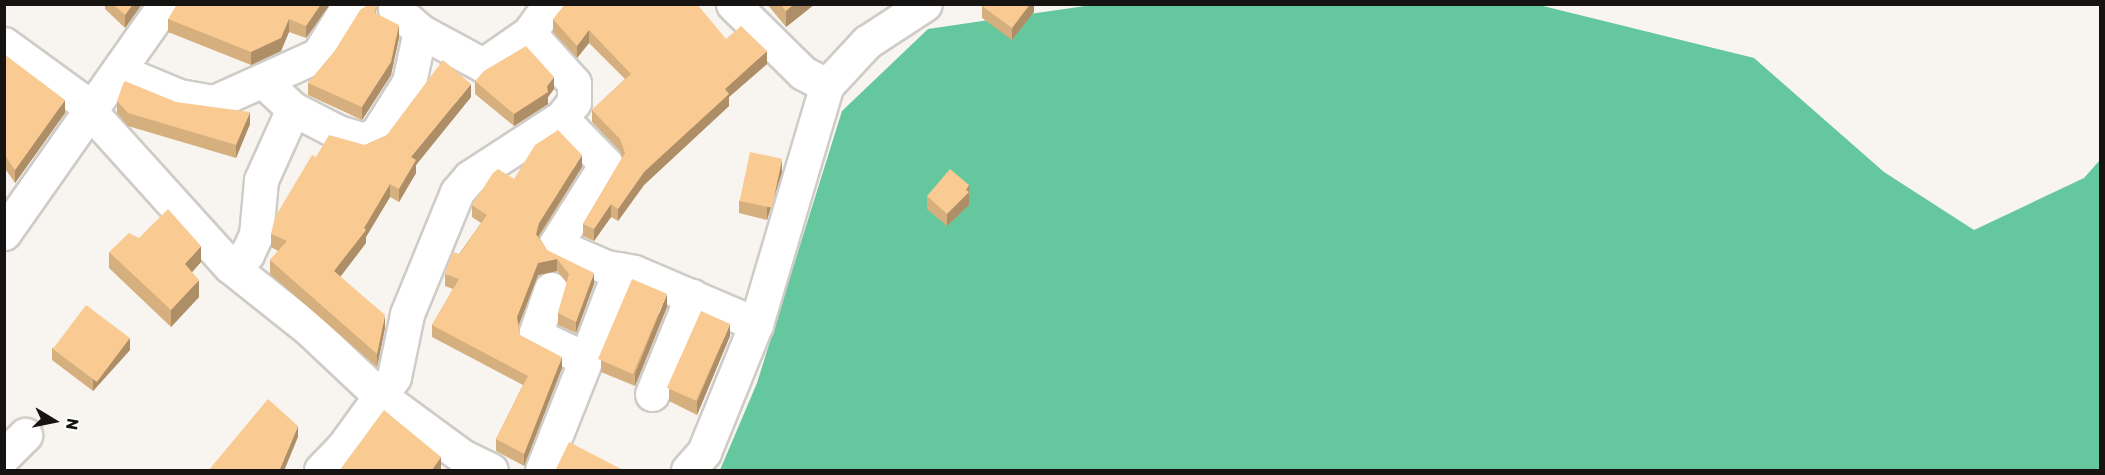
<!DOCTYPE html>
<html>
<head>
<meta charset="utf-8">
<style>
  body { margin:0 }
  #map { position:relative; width:2105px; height:475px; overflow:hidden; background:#f8f5f1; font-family:Rubik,sans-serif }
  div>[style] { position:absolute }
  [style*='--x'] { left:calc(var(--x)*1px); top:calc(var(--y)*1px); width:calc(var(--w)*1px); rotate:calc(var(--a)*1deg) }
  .forest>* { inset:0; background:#64c79d }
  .roads { filter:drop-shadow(2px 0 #cfccc8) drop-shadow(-2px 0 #cfccc8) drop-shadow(0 2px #cfccc8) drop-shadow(0 -2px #cfccc8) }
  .minor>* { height:33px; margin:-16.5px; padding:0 16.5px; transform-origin:16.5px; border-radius:16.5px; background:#fff }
  .wall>* { inset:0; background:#d6af7e }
  .shaded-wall>* { inset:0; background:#ae8e66 }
  .building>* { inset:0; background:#f9cb92; transform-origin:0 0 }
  span { translate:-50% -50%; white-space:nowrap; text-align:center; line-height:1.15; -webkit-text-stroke:6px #fff; paint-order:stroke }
  .frame { position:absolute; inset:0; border:6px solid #151413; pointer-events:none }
  .north { position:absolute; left:24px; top:391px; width:60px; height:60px; -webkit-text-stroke:4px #fff; paint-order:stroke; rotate:100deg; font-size:16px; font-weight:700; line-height:24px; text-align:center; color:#151413 }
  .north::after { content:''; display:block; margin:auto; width:21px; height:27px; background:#151413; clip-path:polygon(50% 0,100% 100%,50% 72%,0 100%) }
</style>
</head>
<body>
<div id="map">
  <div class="forest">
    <div style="clip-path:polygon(1092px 5px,1539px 5px,1754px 58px,1884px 172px,1974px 230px,2084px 178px,2100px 160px,2100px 470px,720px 470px,757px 383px,842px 111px,928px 29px)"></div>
  </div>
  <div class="roads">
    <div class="minor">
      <div style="--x:550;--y:4;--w:36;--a:126"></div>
      <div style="--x:529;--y:33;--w:67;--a:48"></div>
      <div style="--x:574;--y:83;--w:19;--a:90"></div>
      <div style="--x:574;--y:102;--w:21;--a:129"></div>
      <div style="--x:561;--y:118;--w:64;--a:45.6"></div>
      <div style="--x:606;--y:164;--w:96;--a:122.2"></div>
      <div style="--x:555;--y:245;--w:56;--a:23.3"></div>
      <div style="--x:606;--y:267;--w:28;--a:10"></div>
      <div style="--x:634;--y:272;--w:133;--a:23.1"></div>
      <div style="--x:733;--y:4;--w:98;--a:44.6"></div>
      <div style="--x:803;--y:73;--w:27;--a:27"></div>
      <div style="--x:395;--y:9;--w:33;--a:41"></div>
      <div style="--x:420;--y:31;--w:72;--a:28.4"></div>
      <div style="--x:483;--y:65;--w:56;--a:-34.8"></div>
      <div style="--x:4;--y:44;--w:92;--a:36.1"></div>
      <div style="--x:78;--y:98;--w:227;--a:47.9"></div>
      <div style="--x:230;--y:266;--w:100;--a:38.5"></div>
      <div style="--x:308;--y:328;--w:98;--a:43.3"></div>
      <div style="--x:379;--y:395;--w:103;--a:36.3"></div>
      <div style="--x:462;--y:456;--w:32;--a:26"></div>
      <div style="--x:119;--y:71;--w:65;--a:22.6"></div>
      <div style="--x:179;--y:96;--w:36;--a:10"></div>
      <div style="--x:214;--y:102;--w:114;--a:-24.3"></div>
      <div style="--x:318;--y:55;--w:55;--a:-58.3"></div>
      <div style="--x:347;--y:8;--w:11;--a:-22"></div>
      <div style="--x:293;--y:109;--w:51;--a:27.1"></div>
      <div style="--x:338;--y:132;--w:27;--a:17"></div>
      <div style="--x:364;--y:140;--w:15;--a:-28"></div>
      <div style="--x:377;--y:133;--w:60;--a:-57.9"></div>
      <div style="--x:409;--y:82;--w:52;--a:-77.8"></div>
      <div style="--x:4;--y:233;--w:280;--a:-54.9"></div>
      <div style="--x:230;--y:266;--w:21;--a:-35"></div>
      <div style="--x:247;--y:254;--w:21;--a:-65"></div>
      <div style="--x:256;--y:235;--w:55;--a:-84.8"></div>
      <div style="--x:261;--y:180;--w:78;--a:-65.7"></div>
      <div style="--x:293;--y:109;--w:42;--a:-136.9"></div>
      <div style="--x:551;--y:289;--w:49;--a:109.2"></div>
      <div style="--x:535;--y:335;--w:56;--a:25.2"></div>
      <div style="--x:586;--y:359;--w:96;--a:-69.3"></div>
      <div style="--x:652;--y:394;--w:106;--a:-67.8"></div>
      <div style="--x:4;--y:456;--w:30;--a:-45"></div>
      <div style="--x:321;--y:470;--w:33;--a:-46"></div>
      <div style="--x:344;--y:446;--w:85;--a:-54.1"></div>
      <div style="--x:394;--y:377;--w:64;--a:-78.3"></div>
      <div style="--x:407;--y:314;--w:132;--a:-67.7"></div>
      <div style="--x:457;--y:192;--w:20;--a:-49"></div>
      <div style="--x:470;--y:177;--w:108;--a:-33"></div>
      <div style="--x:542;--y:470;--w:119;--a:-68.4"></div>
      <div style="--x:688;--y:470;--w:24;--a:-48"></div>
      <div style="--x:704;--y:452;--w:138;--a:-67.9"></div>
      <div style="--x:756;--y:324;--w:249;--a:-73.5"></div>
      <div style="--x:827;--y:85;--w:59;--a:-47.1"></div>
      <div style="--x:867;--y:42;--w:69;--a:-33.2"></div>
    </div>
  </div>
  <div class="wall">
    <div style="clip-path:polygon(105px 4px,142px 4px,125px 28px,105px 9px)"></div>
    <div style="clip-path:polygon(330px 4px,306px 38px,289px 32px,281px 51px,251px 65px,168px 32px,168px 19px)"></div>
    <div style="clip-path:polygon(767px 4px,815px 4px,786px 27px)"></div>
    <div style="clip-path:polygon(1034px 4px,1034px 12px,1012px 40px,982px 18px,982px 6px)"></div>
    <div style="clip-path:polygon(1123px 4px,1167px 4px,1123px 6px)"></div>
    <div style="clip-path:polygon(377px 6px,376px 14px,399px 38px,391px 75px,362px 120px,308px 95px,308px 83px,334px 52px)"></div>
    <div style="clip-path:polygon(553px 19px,726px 39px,767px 64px,729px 97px,729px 106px,644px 185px,618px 221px,611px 217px,594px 241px,583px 236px,583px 224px,622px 158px,620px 151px,592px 122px,592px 110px,625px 79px,589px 43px,577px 58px,553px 32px)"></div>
    <div style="clip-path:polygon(4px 54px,65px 113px,15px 183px,4px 167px)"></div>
    <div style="clip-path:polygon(475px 81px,554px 89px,548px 97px,548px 104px,514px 126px,475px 94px)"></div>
    <div style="clip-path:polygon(471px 97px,416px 165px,416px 173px,399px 202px,390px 197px,366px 237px,366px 243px,340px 277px,385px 328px,377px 367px,270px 274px,270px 260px,278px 251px,271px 247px,271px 234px,316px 157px,365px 145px)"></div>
    <div style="clip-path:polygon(117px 101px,176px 102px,250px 124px,236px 158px,128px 126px,117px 113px)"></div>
    <div style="clip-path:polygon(582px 167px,539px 237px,547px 250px,594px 284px,576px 333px,558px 325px,558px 313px,567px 283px,557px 271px,538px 275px,519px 325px,520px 335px,562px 368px,524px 466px,496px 451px,496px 439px,523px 385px,432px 337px,432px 325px,453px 289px,445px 286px,445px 274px,481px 223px,472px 217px,472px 205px,514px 179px)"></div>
    <div style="clip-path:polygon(782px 172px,767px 220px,739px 213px,739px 201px)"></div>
    <div style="clip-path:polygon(969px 185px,969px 205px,947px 226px,927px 209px,927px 196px)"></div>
    <div style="clip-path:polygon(139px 238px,201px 262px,192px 272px,199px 297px,171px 327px,109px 268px,109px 252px)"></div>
    <div style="clip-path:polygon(667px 307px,635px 386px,601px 372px,601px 360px)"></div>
    <div style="clip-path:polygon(730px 336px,697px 415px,669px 401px,669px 389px)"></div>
    <div style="clip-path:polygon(52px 348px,130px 350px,93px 391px,52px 360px)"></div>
  </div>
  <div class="shaded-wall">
    <div style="clip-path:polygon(133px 4px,142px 4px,125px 28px,125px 15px)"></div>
    <div style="clip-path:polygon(321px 4px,330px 4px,306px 38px,306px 26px)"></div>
    <div style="clip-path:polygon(794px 4px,815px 4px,786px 27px,786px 11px)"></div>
    <div style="clip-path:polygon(1030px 4px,1034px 4px,1034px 12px,1012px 40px,1012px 28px)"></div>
    <div style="clip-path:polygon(289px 19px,289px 32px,281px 51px,251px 65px,251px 52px)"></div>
    <div style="clip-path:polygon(399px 25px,399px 38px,391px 75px,362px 120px,362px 107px)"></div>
    <div style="clip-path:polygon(589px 30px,589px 43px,577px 58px,577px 46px)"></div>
    <div style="clip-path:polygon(767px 51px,767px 64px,729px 97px,729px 106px,644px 185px,618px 221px,618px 209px,644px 172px,725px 89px)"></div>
    <div style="clip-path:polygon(554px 77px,554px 89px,548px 97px,548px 104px,514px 126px,514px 114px,547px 86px)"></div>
    <div style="clip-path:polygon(471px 84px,471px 97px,416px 165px,416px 173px,399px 202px,399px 189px,411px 157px)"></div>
    <div style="clip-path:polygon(65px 100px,65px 113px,15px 183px,15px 170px)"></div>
    <div style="clip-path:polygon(250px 112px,250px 124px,236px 158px,236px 145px)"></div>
    <div style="clip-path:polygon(582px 155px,582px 167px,539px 235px,536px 246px,536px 234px,539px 223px)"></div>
    <div style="clip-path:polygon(782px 159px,782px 172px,767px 220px,767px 208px)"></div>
    <div style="clip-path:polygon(390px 184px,390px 197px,366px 237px,366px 243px,334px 285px,334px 271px,364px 228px)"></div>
    <div style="clip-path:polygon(969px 185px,969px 205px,947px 226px,947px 214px)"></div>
    <div style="clip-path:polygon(611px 204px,611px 217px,594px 241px,594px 229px)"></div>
    <div style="clip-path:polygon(201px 246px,201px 262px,185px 280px,185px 264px)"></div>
    <div style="clip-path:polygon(557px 259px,557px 271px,538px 275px,517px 329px,517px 317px,538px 263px)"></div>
    <div style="clip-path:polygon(594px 273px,594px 284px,576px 333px,576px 322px)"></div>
    <div style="clip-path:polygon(199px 280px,199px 297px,171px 327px,171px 310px)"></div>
    <div style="clip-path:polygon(667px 294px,667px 307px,635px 386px,635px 374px)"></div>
    <div style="clip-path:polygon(385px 315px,385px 328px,377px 367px,377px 354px)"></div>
    <div style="clip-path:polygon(730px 324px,730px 336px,697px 415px,697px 402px)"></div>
    <div style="clip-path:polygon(130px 338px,130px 350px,93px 391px,93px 379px)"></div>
    <div style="clip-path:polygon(562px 357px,562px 368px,524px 466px,524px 454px)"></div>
    <div style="clip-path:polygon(298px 426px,298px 437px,284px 471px,279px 471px)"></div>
    <div style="clip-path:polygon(441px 457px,441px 469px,440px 471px,431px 471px)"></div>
  </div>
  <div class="building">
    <div style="clip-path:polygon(113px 4px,133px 4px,125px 15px)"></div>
    <div style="clip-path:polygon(177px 4px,321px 4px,306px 26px,289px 19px,281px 38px,251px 52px,168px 19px)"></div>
    <div style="clip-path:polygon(369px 4px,376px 4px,375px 13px,399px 25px,391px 62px,362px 107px,308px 83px,334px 52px,360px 10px)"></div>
    <div style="clip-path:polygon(565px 4px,697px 4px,726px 39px,741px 26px,767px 51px,725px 89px,729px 94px,644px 172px,618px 209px,611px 204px,594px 229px,583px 224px,625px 153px,620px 139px,592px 110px,631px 74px,589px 30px,577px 46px,553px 19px)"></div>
    <div style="clip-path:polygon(780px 4px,794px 4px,786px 11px)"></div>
    <div style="clip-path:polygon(984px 4px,1030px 4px,1012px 28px,982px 6px)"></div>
    <div style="clip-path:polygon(526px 46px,554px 77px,547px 86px,548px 92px,514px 114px,475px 81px,484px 71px)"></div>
    <div style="clip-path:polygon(4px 54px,65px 100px,15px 170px,4px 154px)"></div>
    <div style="clip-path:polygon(443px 60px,471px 84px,411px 157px,416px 160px,399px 189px,390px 184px,364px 228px,366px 230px,334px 271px,385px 315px,377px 354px,270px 260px,287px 241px,271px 234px,275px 217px,312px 155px,316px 157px,329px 135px,365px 145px,386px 136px)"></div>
    <div style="clip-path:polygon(125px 81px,176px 102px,250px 112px,236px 145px,128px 113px,117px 101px,123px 84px)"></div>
    <div style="clip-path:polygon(558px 130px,582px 155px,539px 223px,536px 234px,547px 250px,594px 273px,576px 322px,558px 313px,569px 274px,557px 259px,538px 263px,517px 317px,520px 335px,562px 357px,524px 454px,496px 439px,528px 376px,432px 325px,459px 279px,445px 274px,453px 252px,460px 254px,487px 215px,472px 205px,493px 173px,498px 169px,514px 179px,535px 145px)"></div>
    <div style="left:750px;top:152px;width:33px;height:50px;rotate:12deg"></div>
    <div style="clip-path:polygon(950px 169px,969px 185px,966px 190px,969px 192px,947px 214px,927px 196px)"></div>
    <div style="clip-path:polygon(168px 209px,201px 246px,185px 264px,199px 280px,171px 310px,109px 252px,129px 233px,139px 238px)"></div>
    <div style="left:632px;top:279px;width:38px;height:87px;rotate:23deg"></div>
    <div style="left:86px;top:305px;width:55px;height:55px;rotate:37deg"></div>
    <div style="left:701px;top:311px;width:32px;height:84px;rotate:24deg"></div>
    <div style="clip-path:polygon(268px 399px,298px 426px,279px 471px,208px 471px)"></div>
    <div style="clip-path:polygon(384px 410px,441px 457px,431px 471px,339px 471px)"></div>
    <div style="clip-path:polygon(569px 442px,625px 471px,555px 471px)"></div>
  </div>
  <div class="frame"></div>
  <div class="north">N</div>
</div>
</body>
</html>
